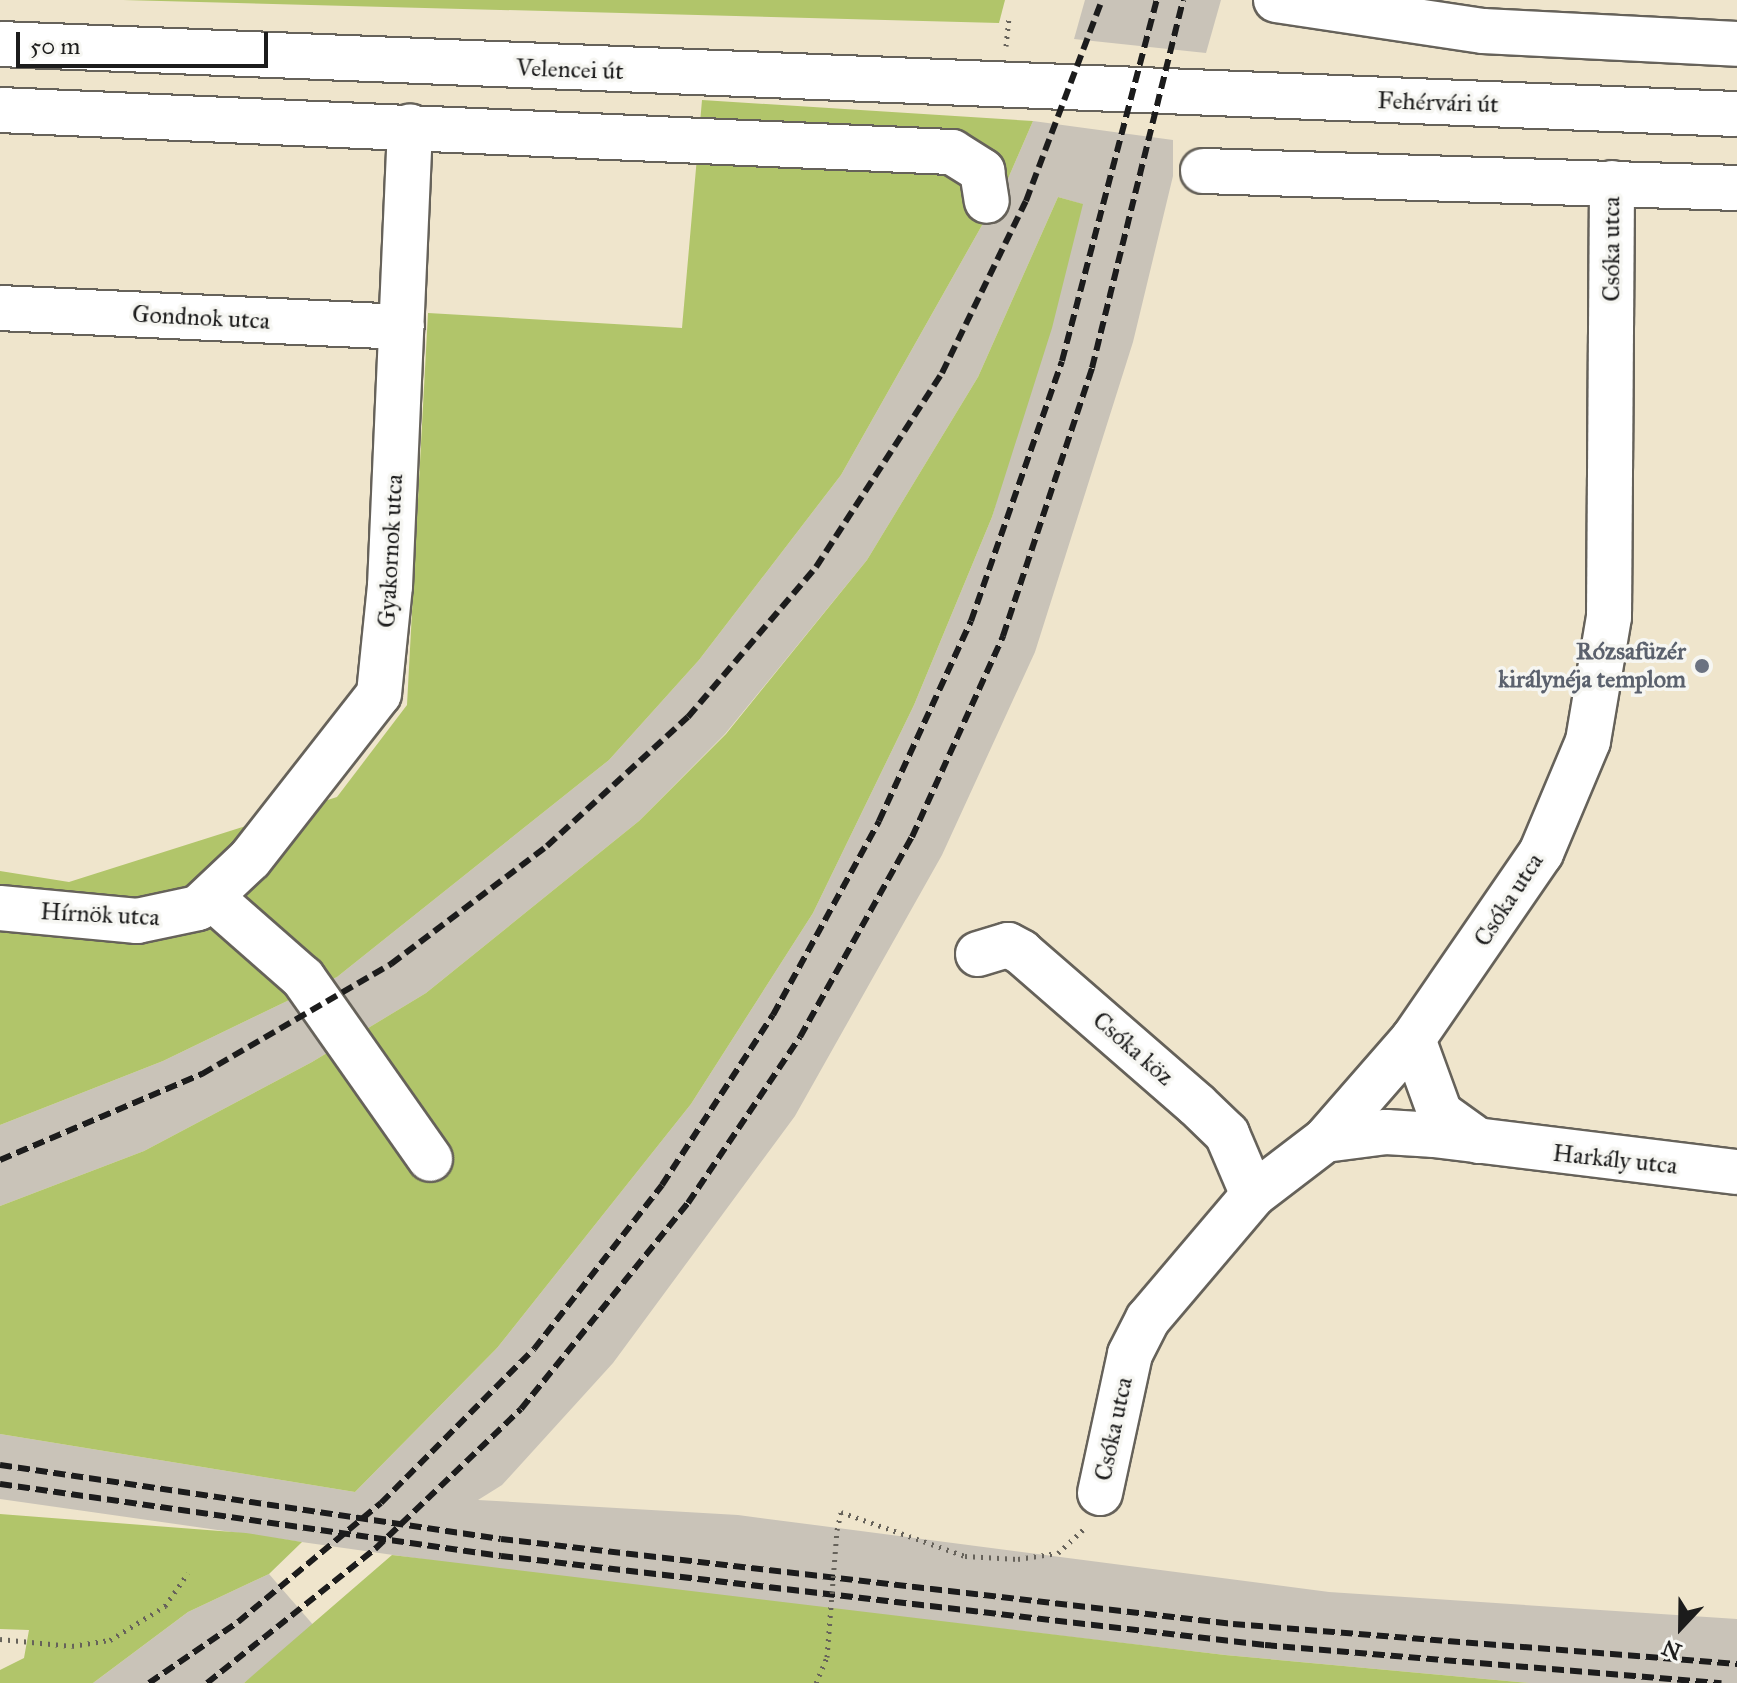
<!DOCTYPE html>
<html>
<head>
<meta charset="utf-8">
<style>
  body { margin:0 }
  #map { position:relative; width:1737px; height:1683px; overflow:hidden; background:#efe5cc; font-family:"IM FELL Great Primer",serif }
  div>[style] { position:absolute }
  [style*='--x'] { left:calc(var(--x)*1px); top:calc(var(--y)*1px); width:calc(var(--w)*1px); rotate:calc(var(--a)*1deg) }
  .industrial>* { inset:0; background:#c9c3b8 }
  .green>* { inset:0; background:#b1c56a }
  .path>* { height:5px; margin-top:-2.5px; transform-origin:0; background:repeating-linear-gradient(90deg,#66625a 0 2px,transparent 0 8px) }
  .roads { filter:drop-shadow(2px 0 #66625a) drop-shadow(-2px 0 #66625a) drop-shadow(0 2px #66625a) drop-shadow(0 -2px #66625a) }
  .minor>* { height:44px; margin:-22px; padding:0 22px; transform-origin:22px; border-radius:22px; background:#fff }
  .major>* { height:44px; margin:-22px; padding:0 22px; transform-origin:22px; border-radius:22px; background:#fff }
  .rail>* { height:6px; margin-top:-3px; transform-origin:0; background:repeating-linear-gradient(90deg,#1c1c1c 0 12px,transparent 0 18px) }
  .path-bridge>* { height:5px; margin-top:-2.5px; transform-origin:0; background:repeating-linear-gradient(90deg,#66625a 0 2px,transparent 0 8px) }
  .dots>* { width:22px; height:22px; translate:-50% -50%; box-sizing:border-box; border:4px solid #f6f6f2; border-radius:50% }
  span { translate:-50% -50%; white-space:nowrap; text-align:center; line-height:1.15; -webkit-text-stroke:7px #f6f6f2; paint-order:stroke }
  .street-label { font-size:24px; color:#1c1c1c }
  .worship-label { font-size:24px; color:#5b616d; font-weight:700 }
  .right { translate:-100% -50%; text-align:right }
  .north { position:absolute; left:1641px; top:1587px; width:80px; height:80px; -webkit-text-stroke:6px #f6f6f2; paint-order:stroke; rotate:202deg; font-size:22px; font-weight:700; line-height:32px; text-align:center; color:#1c1c1c }
  .north::after { content:''; display:block; margin:auto; width:28px; height:36px; background:#1c1c1c; clip-path:polygon(50% 0,100% 100%,50% 72%,0 100%) }
  .scale { position:absolute; left:16px; top:32px; width:252px; height:36px; box-sizing:border-box; border:4px solid #1c1c1c; border-top:0; padding-left:10px; font-size:24px; line-height:28px; white-space:nowrap; color:#1c1c1c; -webkit-text-stroke:6px #f6f6f2; paint-order:stroke }
</style>
</head>
<body>
<div id="map">
  <div class="industrial">
    <div style="clip-path:polygon(1085px 0,1221px 0,1206px 53px,1074px 39px)"></div>
    <div style="clip-path:polygon(1033px 121px,1173px 140px,1173px 176px,1133px 342px,1035px 652px,942px 855px,795px 1116px,613px 1363px,502px 1485px,478px 1500px,738px 1515px,1329px 1592px,1737px 1619px,1737px 1683px,1529px 1683px,1225px 1655px,492px 1569px,0 1499px,0 1434px,355px 1492px,497px 1348px,691px 1104px,813px 913px,914px 705px,992px 517px,1082px 204px,1058px 197px,978px 377px,867px 560px,725px 734px,639px 821px,426px 993px,312px 1062px,144px 1151px,0 1206px,0 1125px,163px 1061px,337px 977px,609px 760px,699px 660px,841px 475px,1007px 181px)"></div>
    <div style="clip-path:polygon(269px 1574px,315px 1627px,244px 1683px,93px 1683px,188px 1612px)"></div>
  </div>
  <div class="green">
    <div style="clip-path:polygon(123px 0,1005px 0,999px 23px)"></div>
    <div style="clip-path:polygon(702px 100px,1033px 121px,1007px 181px,841px 475px,699px 660px,609px 760px,337px 977px,163px 1061px,0 1125px,0 871px,69px 882px,337px 797px,407px 705px,428px 313px,682px 328px)"></div>
    <div style="clip-path:polygon(1058px 197px,1083px 204px,1052px 328px,992px 517px,914px 705px,813px 913px,691px 1104px,497px 1348px,355px 1492px,0 1434px,0 1206px,144px 1151px,312px 1062px,426px 993px,639px 821px,726px 734px,867px 560px,978px 377px)"></div>
    <div style="clip-path:polygon(0 1514px,246px 1533px,302px 1542px,269px 1574px,188px 1612px,93px 1683px,0 1683px,0 1670px,24px 1658px,29px 1630px,0 1629px)"></div>
    <div style="clip-path:polygon(392px 1555px,1225px 1655px,1529px 1683px,244px 1683px)"></div>
  </div>
  <div class="path">
    <div style="--x:1006;--y:46;--w:27;--a:-84"></div>
    <div style="--x:837;--y:1530;--w:18;--a:-77"></div>
    <div style="--x:841;--y:1512;--w:132;--a:19.5"></div>
    <div style="--x:965;--y:1556;--w:53;--a:3.2"></div>
    <div style="--x:1018;--y:1559;--w:40;--a:-8.5"></div>
    <div style="--x:1058;--y:1553;--w:38;--a:-43"></div>
    <div style="--x:0;--y:1639;--w:72;--a:5.6"></div>
    <div style="--x:72;--y:1646;--w:38;--a:-9"></div>
    <div style="--x:110;--y:1640;--w:65;--a:-31.7"></div>
    <div style="--x:165;--y:1606;--w:40;--a:-55.1"></div>
    <div style="--x:816;--y:1683;--w:28;--a:-67"></div>
  </div>
  <div class="roads">
    <div class="minor">
      <div style="--x:1276;--y:0;--w:209;--a:8.5"></div>
      <div style="--x:1483;--y:31;--w:254;--a:2.9"></div>
      <div style="--x:0;--y:110;--w:953;--a:2.53"></div>
      <div style="--x:952;--y:152;--w:36;--a:32"></div>
      <div style="--x:982;--y:171;--w:30;--a:81"></div>
      <div style="--x:1203;--y:171;--w:534;--a:1.82"></div>
      <div style="--x:0;--y:308;--w:402;--a:2.7"></div>
      <div style="--x:213;--y:899;--w:120;--a:41.3"></div>
      <div style="--x:303;--y:978;--w:221;--a:54.9"></div>
      <div style="--x:0;--y:908;--w:138;--a:5.4"></div>
      <div style="--x:137;--y:921;--w:62;--a:-12"></div>
      <div style="--x:198;--y:908;--w:71;--a:-43.3"></div>
      <div style="--x:250;--y:859;--w:209;--a:-52"></div>
      <div style="--x:379;--y:694;--w:109;--a:-84.2"></div>
      <div style="--x:390;--y:586;--w:460;--a:-87.5"></div>
      <div style="--x:978;--y:954;--w:31;--a:-17"></div>
      <div style="--x:1008;--y:945;--w:15;--a:28"></div>
      <div style="--x:1021;--y:952;--w:233;--a:41"></div>
      <div style="--x:1197;--y:1105;--w:42;--a:44"></div>
      <div style="--x:1227;--y:1134;--w:66;--a:66.9"></div>
      <div style="--x:1413;--y:1039;--w:79;--a:70"></div>
      <div style="--x:1440;--y:1113;--w:48;--a:35.7"></div>
      <div style="--x:1325;--y:1140;--w:62;--a:-7.5"></div>
      <div style="--x:1386;--y:1132;--w:49;--a:3.5"></div>
      <div style="--x:1435;--y:1135;--w:304;--a:7"></div>
      <div style="--x:1100;--y:1493;--w:142;--a:-77.8"></div>
      <div style="--x:1130;--y:1354;--w:39;--a:-63"></div>
      <div style="--x:1148;--y:1319;--w:162;--a:-49.7"></div>
      <div style="--x:1253;--y:1195;--w:91;--a:-37.4"></div>
      <div style="--x:1325;--y:1140;--w:134;--a:-48.9"></div>
      <div style="--x:1413;--y:1039;--w:226;--a:-55.5"></div>
      <div style="--x:1541;--y:853;--w:121;--a:-67.2"></div>
      <div style="--x:1588;--y:741;--w:126;--a:-80.4"></div>
      <div style="--x:1609;--y:617;--w:434;--a:-89.6"></div>
    </div>
    <div class="major">
      <div style="--x:0;--y:44;--w:1738;--a:2.31"></div>
    </div>
  </div>
  <div class="rail">
    <div style="--x:0;--y:1160;--w:220;--a:-23.1"></div>
    <div style="--x:202;--y:1074;--w:219;--a:-30.2"></div>
    <div style="--x:391;--y:964;--w:196;--a:-37.1"></div>
    <div style="--x:547;--y:846;--w:191;--a:-42.5"></div>
    <div style="--x:688;--y:717;--w:197;--a:-49.5"></div>
    <div style="--x:816;--y:567;--w:231;--a:-57"></div>
    <div style="--x:942;--y:373;--w:191;--a:-64"></div>
    <div style="--x:1026;--y:201;--w:215;--a:-69.3"></div>
    <div style="--x:0;--y:1465;--w:506;--a:8.4"></div>
    <div style="--x:501;--y:1539;--w:737;--a:6.62"></div>
    <div style="--x:1233;--y:1624;--w:506;--a:4.54"></div>
    <div style="--x:0;--y:1484;--w:506;--a:8.18"></div>
    <div style="--x:501;--y:1556;--w:769;--a:6.64"></div>
    <div style="--x:1265;--y:1645;--w:458;--a:4.8"></div>
    <div style="--x:149;--y:1683;--w:108;--a:-34.4"></div>
    <div style="--x:238;--y:1622;--w:186;--a:-39.8"></div>
    <div style="--x:381;--y:1503;--w:217;--a:-45.2"></div>
    <div style="--x:534;--y:1349;--w:208;--a:-52"></div>
    <div style="--x:662;--y:1185;--w:203;--a:-56.9"></div>
    <div style="--x:773;--y:1015;--w:221;--a:-61.3"></div>
    <div style="--x:879;--y:821;--w:220;--a:-65.3"></div>
    <div style="--x:971;--y:621;--w:275;--a:-70.7"></div>
    <div style="--x:1062;--y:361;--w:373;--a:-75.3"></div>
    <div style="--x:207;--y:1683;--w:215;--a:-38.6"></div>
    <div style="--x:375;--y:1549;--w:202;--a:-43.8"></div>
    <div style="--x:521;--y:1409;--w:265;--a:-51"></div>
    <div style="--x:688;--y:1203;--w:200;--a:-56"></div>
    <div style="--x:800;--y:1037;--w:229;--a:-60.8"></div>
    <div style="--x:912;--y:837;--w:221;--a:-65.6"></div>
    <div style="--x:1003;--y:636;--w:282;--a:-71.6"></div>
    <div style="--x:1092;--y:368;--w:379;--a:-76.1"></div>
  </div>
  <div class="path-bridge">
    <div style="--x:827;--y:1657;--w:127;--a:-85.5"></div>
  </div>
  <div class="dots">
    <div style="left:1702px;top:666px;background:#6b7280"></div>
  </div>
  <div class="street-label">
    <span style="left:570px;top:70px;rotate:2deg">Velencei út</span>
    <span style="left:1438px;top:103px;rotate:2deg">Fehérvári út</span>
    <span style="left:1612px;top:249px;rotate:-90deg">Csóka utca</span>
    <span style="left:201px;top:318px;rotate:3deg">Gondnok utca</span>
    <span style="left:391px;top:551px;rotate:-87deg">Gyakornok utca</span>
    <span style="left:1509px;top:900px;rotate:-57deg">Csóka utca</span>
    <span style="left:100px;top:915px;rotate:3deg">Hírnök utca</span>
    <span style="left:1133px;top:1049px;rotate:41deg">Csóka köz</span>
    <span style="left:1615px;top:1160px;rotate:6deg">Harkály utca</span>
    <span style="left:1114px;top:1429px;rotate:-78deg">Csóka utca</span>
  </div>
  <div class="worship-label">
    <span class="right" style="left:1686px;top:666px">Rózsafüzér<br>királynéja templom</span>
  </div>
  <div class="north">N</div>
  <div class="scale">50 m</div>
</div>
</body>
</html>
